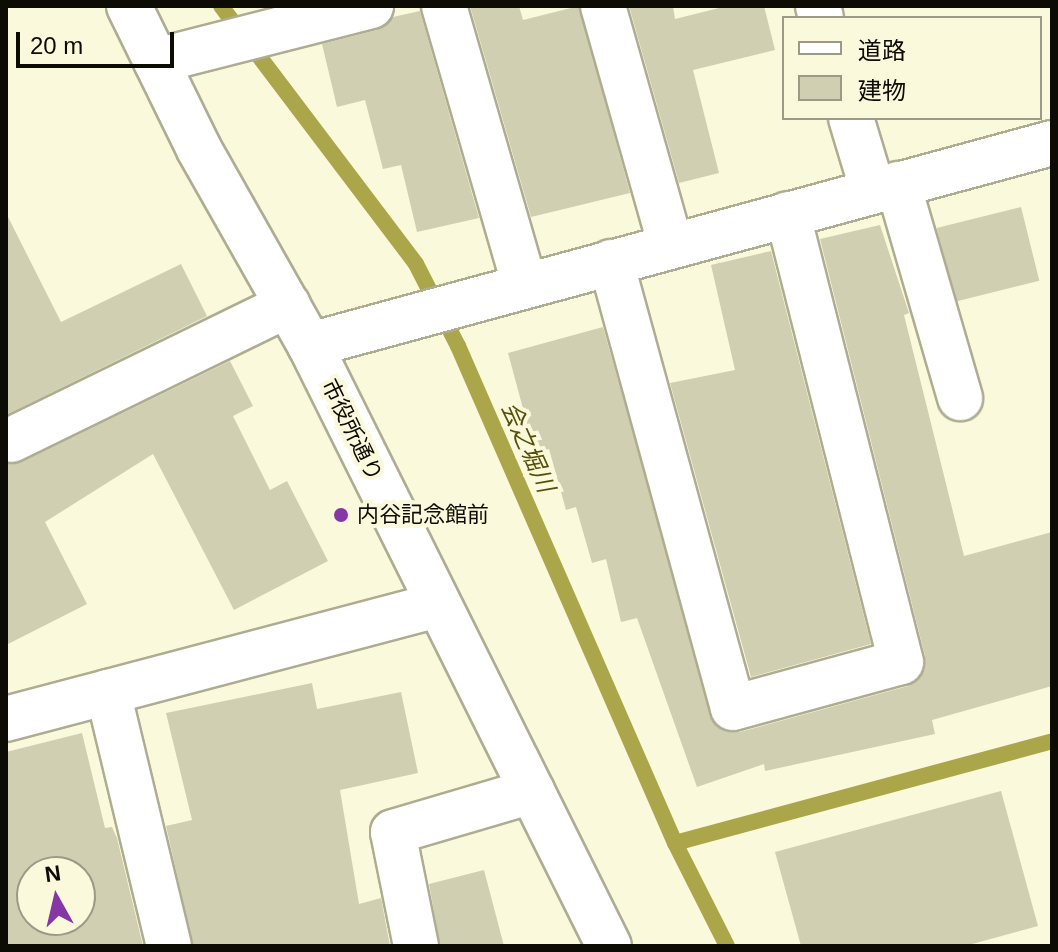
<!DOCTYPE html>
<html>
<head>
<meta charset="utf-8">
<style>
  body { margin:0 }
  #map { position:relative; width:1058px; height:952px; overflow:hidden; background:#faf9dc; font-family:Arial,"Noto Sans JP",sans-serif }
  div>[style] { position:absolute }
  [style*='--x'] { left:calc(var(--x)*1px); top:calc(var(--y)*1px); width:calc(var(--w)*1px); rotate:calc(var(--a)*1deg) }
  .stream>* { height:16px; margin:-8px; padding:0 8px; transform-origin:8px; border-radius:8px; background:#aca64b }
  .building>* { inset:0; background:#d0cfb2; transform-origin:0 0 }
  .roads { filter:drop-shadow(2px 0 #aeac91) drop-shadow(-2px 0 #aeac91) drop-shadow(0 2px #aeac91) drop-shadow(0 -2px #aeac91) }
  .minor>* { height:44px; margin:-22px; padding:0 22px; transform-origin:22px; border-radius:22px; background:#fff }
  .dots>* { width:22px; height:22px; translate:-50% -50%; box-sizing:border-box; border:4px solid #faf9dc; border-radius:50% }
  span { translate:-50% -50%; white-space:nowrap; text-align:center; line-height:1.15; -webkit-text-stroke:8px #faf9dc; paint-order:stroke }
  .street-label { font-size:22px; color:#0d0c04 }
  .poi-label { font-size:22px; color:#0d0c04 }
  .left { translate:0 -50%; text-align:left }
  .water-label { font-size:24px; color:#555008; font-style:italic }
  .frame { position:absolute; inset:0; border:8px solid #0d0c04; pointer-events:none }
  .legend { position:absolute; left:782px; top:16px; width:260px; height:104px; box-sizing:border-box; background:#faf9dc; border:2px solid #9b9a86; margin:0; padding:10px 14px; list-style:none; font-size:24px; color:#0d0c04 }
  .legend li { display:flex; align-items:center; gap:16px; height:40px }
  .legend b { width:40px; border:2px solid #9b9a86 }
  .north { position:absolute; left:16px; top:856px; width:80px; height:80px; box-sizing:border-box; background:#faf9dc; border:2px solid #9b9a86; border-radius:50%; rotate:352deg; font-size:22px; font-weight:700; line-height:32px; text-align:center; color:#0d0c04 }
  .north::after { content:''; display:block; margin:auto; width:28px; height:36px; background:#8736a6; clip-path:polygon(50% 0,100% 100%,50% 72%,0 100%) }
  .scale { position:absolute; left:16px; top:32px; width:158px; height:36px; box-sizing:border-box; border:4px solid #0d0c04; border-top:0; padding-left:10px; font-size:24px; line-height:28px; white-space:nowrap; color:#0d0c04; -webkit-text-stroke:6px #faf9dc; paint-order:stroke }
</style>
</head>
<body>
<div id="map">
  <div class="stream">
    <div style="--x:221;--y:6;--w:323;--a:52.9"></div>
    <div style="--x:416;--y:264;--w:92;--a:62.9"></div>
    <div style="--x:458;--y:346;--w:542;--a:66.41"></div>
    <div style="--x:675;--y:843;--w:115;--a:63.2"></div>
    <div style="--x:675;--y:843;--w:391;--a:-15.1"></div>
  </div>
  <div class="building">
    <div style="clip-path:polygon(470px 6px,519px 6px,523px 20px,579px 6px,630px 193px,531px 217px)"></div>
    <div style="clip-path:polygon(629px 6px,673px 6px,675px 19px,727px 6px,764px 6px,775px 50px,693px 70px,719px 173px,679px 183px)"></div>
    <div style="clip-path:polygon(420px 11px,479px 218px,417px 232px,401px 165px,383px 169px,365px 100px,337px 107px,322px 44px,377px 30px,393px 17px)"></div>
    <div style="left:1021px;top:207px;width:76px;height:87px;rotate:76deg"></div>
    <div style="clip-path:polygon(6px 213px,61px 322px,181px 264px,207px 316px,6px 415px)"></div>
    <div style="clip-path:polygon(880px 225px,909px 313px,904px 315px,964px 556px,1052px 532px,1052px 686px,932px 720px,935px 734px,765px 771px,764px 764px,697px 787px,637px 618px,621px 622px,606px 559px,592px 563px,576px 507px,566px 510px,549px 449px,535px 453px,508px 353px,603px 327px,716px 726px,740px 732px,908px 686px,925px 669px,925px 656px,820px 239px)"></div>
    <div style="clip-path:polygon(771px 251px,871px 644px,751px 677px,670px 383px,735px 370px,711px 265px)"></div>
    <div style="clip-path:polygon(230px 361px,253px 406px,233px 416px,270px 490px,287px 481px,328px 561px,234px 610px,153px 454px,45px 522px,87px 604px,6px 645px,6px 464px,22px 462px)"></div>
    <div style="clip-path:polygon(312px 683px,317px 709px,401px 692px,418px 773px,340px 790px,359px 904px,381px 898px,390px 946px,193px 946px,166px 826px,192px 820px,166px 713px)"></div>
    <div style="clip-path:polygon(evenodd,82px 733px,105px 828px,112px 827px,117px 838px,143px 946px,6px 946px,6px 752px,82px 733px,32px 872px,80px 872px,80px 920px,32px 920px,32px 872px)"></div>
    <div style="clip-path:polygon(1001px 791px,1038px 926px,965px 946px,801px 946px,775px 852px)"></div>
    <div style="clip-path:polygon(484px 870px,504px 946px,440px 946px,429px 884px)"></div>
  </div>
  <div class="roads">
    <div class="minor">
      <div style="--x:129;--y:6;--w:159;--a:63.9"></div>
      <div style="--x:199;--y:149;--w:225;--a:60.5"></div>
      <div style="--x:310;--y:345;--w:671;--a:63.55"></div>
      <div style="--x:444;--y:6;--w:291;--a:73.9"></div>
      <div style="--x:603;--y:6;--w:249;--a:74.2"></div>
      <div style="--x:818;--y:6;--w:12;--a:76"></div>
      <div style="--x:156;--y:61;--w:222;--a:-14.3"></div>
      <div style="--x:851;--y:118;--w:76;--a:73.2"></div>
      <div style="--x:898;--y:184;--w:223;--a:73.8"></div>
      <div style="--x:611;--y:262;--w:462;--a:74.7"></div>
      <div style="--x:733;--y:708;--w:174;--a:-15.3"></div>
      <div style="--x:901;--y:662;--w:462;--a:-104.2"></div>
      <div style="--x:310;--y:345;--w:769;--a:-15.23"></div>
      <div style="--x:11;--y:440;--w:308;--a:-26"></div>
      <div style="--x:108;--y:692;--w:261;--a:76.5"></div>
      <div style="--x:6;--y:719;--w:447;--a:-14.8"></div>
      <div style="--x:416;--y:946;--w:116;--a:-101.4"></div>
      <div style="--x:393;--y:832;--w:145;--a:-16.4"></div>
    </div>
  </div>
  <div class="dots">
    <div style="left:341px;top:515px;background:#8736a6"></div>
  </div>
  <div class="street-label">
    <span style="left:352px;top:430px;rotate:64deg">市役所通り</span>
  </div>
  <div class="poi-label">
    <span class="left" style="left:357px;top:515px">内谷記念館前</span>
  </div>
  <div class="water-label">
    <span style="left:528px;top:447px;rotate:66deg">会之堀川</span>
  </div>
  <div class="frame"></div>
  <ul class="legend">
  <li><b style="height:10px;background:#fff"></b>道路</li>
  <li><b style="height:22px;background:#d0cfb2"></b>建物</li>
  </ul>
  <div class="north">N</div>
  <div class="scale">20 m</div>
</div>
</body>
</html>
